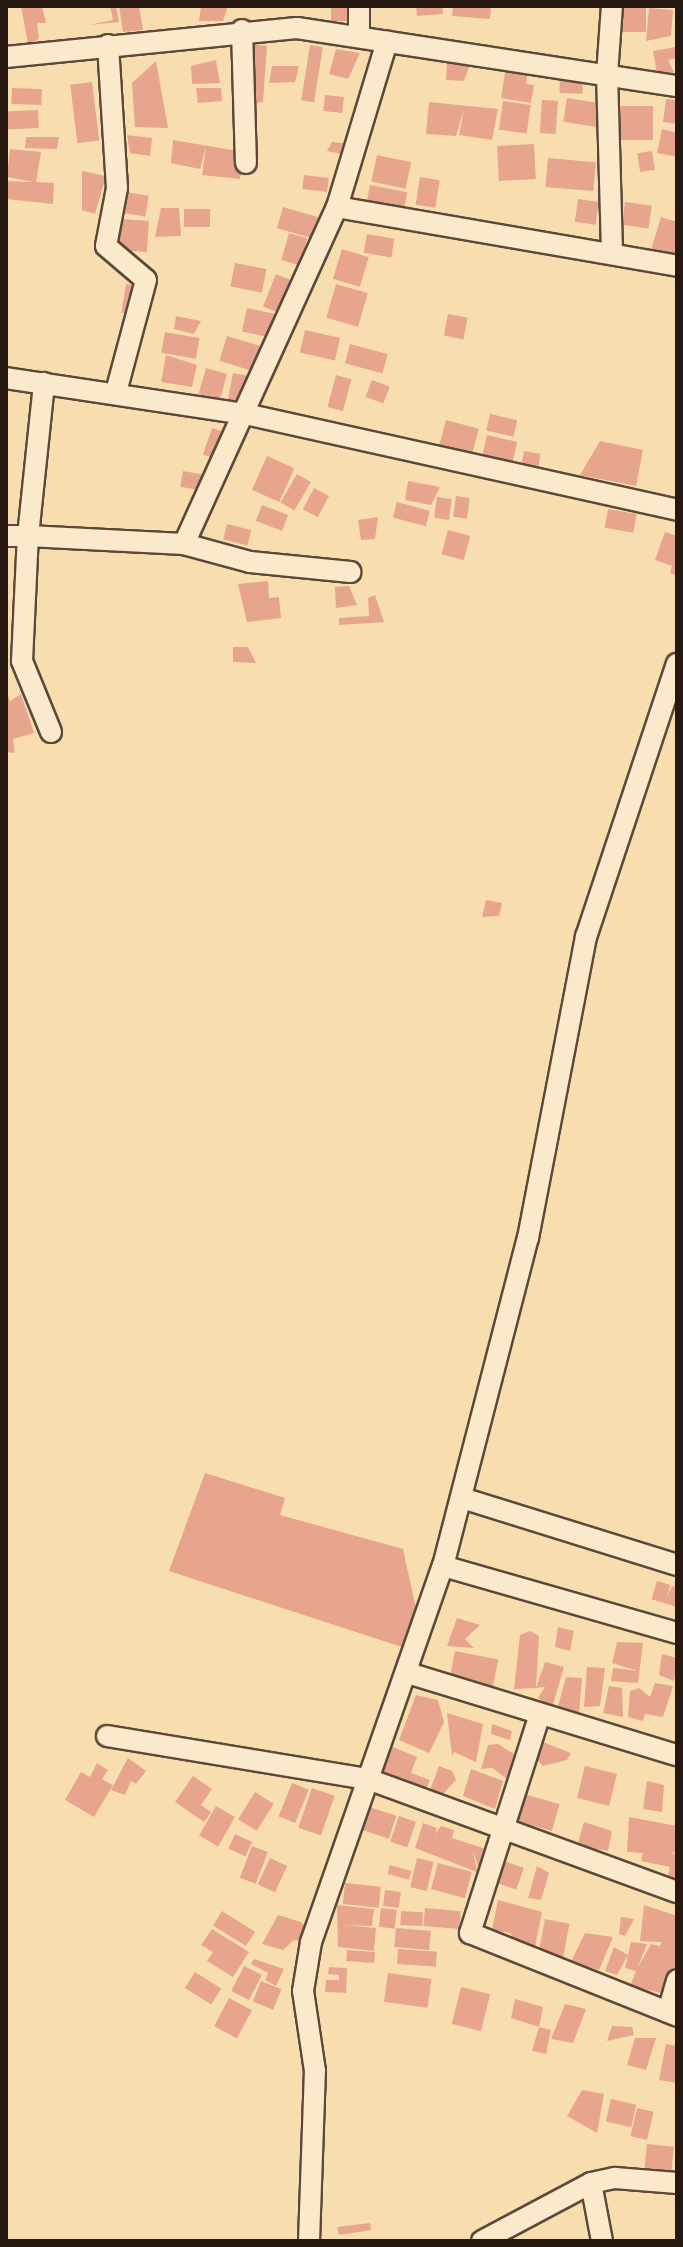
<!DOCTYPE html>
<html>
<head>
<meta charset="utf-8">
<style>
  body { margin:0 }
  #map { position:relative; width:683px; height:2247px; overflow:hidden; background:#f8deaf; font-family:"Old Standard TT",serif }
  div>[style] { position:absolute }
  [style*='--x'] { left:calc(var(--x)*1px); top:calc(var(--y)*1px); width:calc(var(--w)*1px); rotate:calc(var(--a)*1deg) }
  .building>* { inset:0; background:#e8a58e; transform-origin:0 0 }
  .roads { filter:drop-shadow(2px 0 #5a4938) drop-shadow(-2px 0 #5a4938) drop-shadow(0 2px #5a4938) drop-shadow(0 -2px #5a4938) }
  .minor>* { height:20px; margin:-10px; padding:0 10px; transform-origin:10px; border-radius:10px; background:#faeacb }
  span { translate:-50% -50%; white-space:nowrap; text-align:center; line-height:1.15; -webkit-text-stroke:6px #faeacb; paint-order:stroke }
  .frame { position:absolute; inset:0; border:8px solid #261710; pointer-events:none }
</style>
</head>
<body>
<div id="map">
  <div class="building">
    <div style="clip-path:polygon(21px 6px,42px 6px,46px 23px,37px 23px,39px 39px,28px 44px)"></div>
    <div style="clip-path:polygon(110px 6px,116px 6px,119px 22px,89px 25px,113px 20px)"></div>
    <div style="clip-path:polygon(119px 6px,139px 6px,143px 30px,123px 32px)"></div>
    <div style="clip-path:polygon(201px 6px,228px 6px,223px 21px,199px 21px)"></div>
    <div style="left:331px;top:6px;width:16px;height:15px"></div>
    <div style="clip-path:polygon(416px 6px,442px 6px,443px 14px,417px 16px)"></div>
    <div style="clip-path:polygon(453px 6px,491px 6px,490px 19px,452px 16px)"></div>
    <div style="left:619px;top:6px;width:27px;height:26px"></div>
    <div style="clip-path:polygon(649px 8px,673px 10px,671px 36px,646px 41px)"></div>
    <div style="clip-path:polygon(246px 43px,267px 46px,263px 102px,248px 104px)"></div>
    <div style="left:310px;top:45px;width:13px;height:56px;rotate:9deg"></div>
    <div style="clip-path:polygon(675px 47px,677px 58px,668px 60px,674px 72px,658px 79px,653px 51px)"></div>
    <div style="clip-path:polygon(336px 49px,360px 53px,348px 79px,329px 74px)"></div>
    <div style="clip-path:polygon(216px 60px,220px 83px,192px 84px,191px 66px)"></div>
    <div style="clip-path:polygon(156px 61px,168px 128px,135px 127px,132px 83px)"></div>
    <div style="clip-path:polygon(447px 63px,470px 64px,464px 81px,446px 80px)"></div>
    <div style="clip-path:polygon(272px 66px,299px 66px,295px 82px,269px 83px)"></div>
    <div style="clip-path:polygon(506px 67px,528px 70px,526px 84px,534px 85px,531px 103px,501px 98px)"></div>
    <div style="left:560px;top:77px;width:23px;height:16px;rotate:2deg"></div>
    <div style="left:92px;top:82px;width:59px;height:22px;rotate:83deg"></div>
    <div style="left:12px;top:88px;width:30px;height:16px;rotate:2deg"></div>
    <div style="clip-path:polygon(196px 88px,221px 88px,222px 101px,198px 103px)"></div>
    <div style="left:325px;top:95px;width:19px;height:16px;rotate:6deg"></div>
    <div style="left:567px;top:98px;width:40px;height:24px;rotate:9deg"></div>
    <div style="clip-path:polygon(666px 99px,677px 100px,677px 124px,663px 122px)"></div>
    <div style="left:542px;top:100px;width:16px;height:33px;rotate:4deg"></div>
    <div style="left:503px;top:101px;width:28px;height:29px;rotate:8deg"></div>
    <div style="clip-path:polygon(429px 102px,498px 109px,492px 140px,459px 135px,464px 109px,456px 136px,426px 134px)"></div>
    <div style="left:618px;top:106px;width:35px;height:34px"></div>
    <div style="left:38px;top:110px;width:18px;height:31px;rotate:87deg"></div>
    <div style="clip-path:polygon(662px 129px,677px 133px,677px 157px,657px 153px)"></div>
    <div style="clip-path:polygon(127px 135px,152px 138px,150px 156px,130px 153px)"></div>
    <div style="clip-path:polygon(26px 137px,59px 137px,57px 149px,25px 148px)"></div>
    <div style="clip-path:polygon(173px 140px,244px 152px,240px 179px,202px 175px,206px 147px,200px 169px,171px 163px)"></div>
    <div style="clip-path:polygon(332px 142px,352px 144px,346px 155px,327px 151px)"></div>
    <div style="left:534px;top:144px;width:35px;height:37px;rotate:87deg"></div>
    <div style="clip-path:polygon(10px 149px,41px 152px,36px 182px,54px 183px,53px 204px,6px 199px,6px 181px,34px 182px,7px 177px)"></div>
    <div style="left:652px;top:151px;width:19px;height:15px;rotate:81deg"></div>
    <div style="left:377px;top:155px;width:35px;height:27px;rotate:12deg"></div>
    <div style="left:548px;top:158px;width:48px;height:29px;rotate:5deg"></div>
    <div style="clip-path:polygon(82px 171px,106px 176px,95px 214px,82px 210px)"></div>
    <div style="left:304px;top:175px;width:25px;height:14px;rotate:7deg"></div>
    <div style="left:420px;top:177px;width:20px;height:28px;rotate:9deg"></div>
    <div style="left:370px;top:185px;width:38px;height:19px;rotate:11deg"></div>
    <div style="left:125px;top:192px;width:24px;height:21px;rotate:9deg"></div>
    <div style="left:578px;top:199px;width:21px;height:23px;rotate:8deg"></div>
    <div style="left:625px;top:202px;width:27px;height:23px;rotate:8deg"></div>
    <div style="left:283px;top:207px;width:37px;height:22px;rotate:16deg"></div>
    <div style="clip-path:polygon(161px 208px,179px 208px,181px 236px,155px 237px)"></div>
    <div style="left:184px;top:209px;width:26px;height:18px"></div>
    <div style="clip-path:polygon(661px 217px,677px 222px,677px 258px,651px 250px)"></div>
    <div style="left:121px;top:219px;width:28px;height:31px;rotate:4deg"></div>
    <div style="left:289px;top:233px;width:19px;height:28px;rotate:16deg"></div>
    <div style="left:367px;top:234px;width:28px;height:19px;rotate:10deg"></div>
    <div style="left:342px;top:249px;width:28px;height:31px;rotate:17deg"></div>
    <div style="left:235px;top:263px;width:32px;height:24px;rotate:11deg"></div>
    <div style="left:276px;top:274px;width:18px;height:35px;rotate:22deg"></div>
    <div style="left:126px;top:284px;width:19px;height:29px;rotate:9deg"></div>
    <div style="left:336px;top:284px;width:33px;height:35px;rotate:16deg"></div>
    <div style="left:247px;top:308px;width:33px;height:24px;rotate:12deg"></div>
    <div style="left:448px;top:314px;width:20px;height:22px;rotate:11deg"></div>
    <div style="clip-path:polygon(176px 316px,201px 321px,194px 334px,174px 329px)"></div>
    <div style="left:305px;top:330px;width:36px;height:23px;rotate:13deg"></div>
    <div style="left:165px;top:332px;width:35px;height:21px;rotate:10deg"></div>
    <div style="left:227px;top:336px;width:37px;height:26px;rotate:17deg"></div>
    <div style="left:350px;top:344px;width:39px;height:20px;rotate:15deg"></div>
    <div style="clip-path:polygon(166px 355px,197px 365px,192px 387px,161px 382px)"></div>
    <div style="left:206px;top:368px;width:22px;height:27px;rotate:16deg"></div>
    <div style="left:233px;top:373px;width:16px;height:27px;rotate:11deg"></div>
    <div style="left:336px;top:375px;width:16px;height:33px;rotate:15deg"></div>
    <div style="left:372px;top:380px;width:19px;height:18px;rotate:21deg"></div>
    <div style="left:490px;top:414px;width:28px;height:17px;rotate:13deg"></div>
    <div style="left:446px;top:420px;width:34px;height:29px;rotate:15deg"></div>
    <div style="left:212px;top:428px;width:18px;height:28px;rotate:19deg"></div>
    <div style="left:487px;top:435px;width:31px;height:23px;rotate:13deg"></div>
    <div style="clip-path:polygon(600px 441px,643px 450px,636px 486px,580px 475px)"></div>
    <div style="left:524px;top:451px;width:17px;height:17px;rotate:10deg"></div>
    <div style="left:267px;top:456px;width:30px;height:37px;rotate:24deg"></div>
    <div style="left:183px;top:471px;width:23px;height:16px;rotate:10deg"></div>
    <div style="left:297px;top:474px;width:16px;height:33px;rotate:30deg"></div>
    <div style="clip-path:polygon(408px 481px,440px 487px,431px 505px,405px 500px)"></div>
    <div style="left:314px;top:488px;width:17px;height:24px;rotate:28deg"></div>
    <div style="left:456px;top:496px;width:14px;height:21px;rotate:8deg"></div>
    <div style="left:437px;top:497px;width:15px;height:21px;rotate:8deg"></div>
    <div style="left:397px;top:502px;width:34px;height:16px;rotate:15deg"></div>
    <div style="left:262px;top:505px;width:28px;height:17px;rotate:21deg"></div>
    <div style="left:608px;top:509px;width:29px;height:19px;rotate:10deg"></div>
    <div style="clip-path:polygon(378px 517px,375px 539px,361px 540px,358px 520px)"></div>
    <div style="left:227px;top:524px;width:25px;height:16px;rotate:14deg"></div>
    <div style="left:448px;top:530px;width:23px;height:25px;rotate:15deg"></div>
    <div style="clip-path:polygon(665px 532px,677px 536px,677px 575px,670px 573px,672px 566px,655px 560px)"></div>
    <div style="clip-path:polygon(268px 581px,269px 598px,279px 597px,281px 618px,247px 622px,238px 584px)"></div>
    <div style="clip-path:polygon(349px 586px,357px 605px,336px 608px,335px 587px)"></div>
    <div style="clip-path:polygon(375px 595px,384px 622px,339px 625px,339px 618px,369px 616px,368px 598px)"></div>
    <div style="clip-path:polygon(233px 647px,248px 647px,256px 663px,233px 662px)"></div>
    <div style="clip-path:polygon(6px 689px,10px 701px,21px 694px,34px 733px,13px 739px,15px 753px,6px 752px)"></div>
    <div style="clip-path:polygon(486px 900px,502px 903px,499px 916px,482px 917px)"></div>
    <div style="clip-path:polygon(205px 1473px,285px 1498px,280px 1515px,403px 1549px,419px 1622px,408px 1649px,169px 1571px)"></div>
    <div style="left:657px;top:1581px;width:14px;height:19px;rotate:17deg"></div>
    <div style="clip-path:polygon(672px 1586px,677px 1587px,677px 1607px,664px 1603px)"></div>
    <div style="clip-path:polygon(457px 1618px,480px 1625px,465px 1639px,474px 1648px,447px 1646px)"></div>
    <div style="clip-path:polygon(558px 1627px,574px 1631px,570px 1651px,555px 1647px)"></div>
    <div style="clip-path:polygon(530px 1631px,539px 1636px,536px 1688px,545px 1662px,564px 1667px,552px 1708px,538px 1698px,545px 1687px,536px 1688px,514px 1689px,520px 1635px)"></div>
    <div style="clip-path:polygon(617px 1642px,643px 1643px,638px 1683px,611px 1681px,613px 1668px,638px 1671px,612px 1663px)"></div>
    <div style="left:455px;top:1651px;width:44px;height:31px;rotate:11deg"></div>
    <div style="clip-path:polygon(662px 1654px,677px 1658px,674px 1681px,659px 1675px)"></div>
    <div style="clip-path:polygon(587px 1667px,605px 1668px,600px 1706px,584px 1707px)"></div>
    <div style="clip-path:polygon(566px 1677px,582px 1678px,579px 1715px,557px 1710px)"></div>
    <div style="clip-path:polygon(655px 1683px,673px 1686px,663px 1717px,645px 1714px,643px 1721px,628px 1717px,630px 1691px,639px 1688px,650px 1697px)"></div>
    <div style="clip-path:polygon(609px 1686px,622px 1688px,623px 1717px,603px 1713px)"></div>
    <div style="clip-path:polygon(416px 1695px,438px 1700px,444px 1722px,429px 1753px,399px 1740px)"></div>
    <div style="clip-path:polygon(447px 1713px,483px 1724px,476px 1762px,454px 1752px,452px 1756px)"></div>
    <div style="clip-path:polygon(492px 1724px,512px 1731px,510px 1740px,491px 1734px)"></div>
    <div style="clip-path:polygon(540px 1741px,571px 1753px,567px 1760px,543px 1766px,534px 1757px)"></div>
    <div style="clip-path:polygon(498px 1744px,514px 1754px,507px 1779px,492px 1768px,481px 1769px,488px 1745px)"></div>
    <div style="clip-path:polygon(393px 1747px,417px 1757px,411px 1773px,430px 1780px,425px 1792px,382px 1773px)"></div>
    <div style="clip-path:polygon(128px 1758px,146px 1771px,136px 1784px,131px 1781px,125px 1795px,111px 1790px)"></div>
    <div style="clip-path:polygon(97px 1763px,108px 1770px,102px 1779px,113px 1785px,94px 1817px,65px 1800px,81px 1772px,90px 1777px)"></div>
    <div style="clip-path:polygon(439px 1766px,452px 1771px,456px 1780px,442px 1795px,430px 1790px)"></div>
    <div style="left:585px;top:1766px;width:33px;height:33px;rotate:14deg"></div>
    <div style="clip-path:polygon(471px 1769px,503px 1781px,495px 1809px,463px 1796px)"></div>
    <div style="clip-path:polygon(193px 1776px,212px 1789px,201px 1805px,211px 1812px,204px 1822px,175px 1802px)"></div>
    <div style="clip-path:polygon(647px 1781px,664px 1785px,662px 1812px,643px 1809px)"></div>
    <div style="left:292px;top:1783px;width:18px;height:36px;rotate:22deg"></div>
    <div style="left:312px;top:1788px;width:24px;height:42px;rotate:19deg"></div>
    <div style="left:255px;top:1792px;width:22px;height:32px;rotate:32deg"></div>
    <div style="left:524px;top:1794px;width:37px;height:28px;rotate:16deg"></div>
    <div style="left:363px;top:1805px;width:35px;height:24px;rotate:18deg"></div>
    <div style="left:216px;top:1806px;width:22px;height:34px;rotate:30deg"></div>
    <div style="left:399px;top:1816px;width:18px;height:27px;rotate:19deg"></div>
    <div style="clip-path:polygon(629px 1817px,677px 1826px,677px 1852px,671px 1853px,677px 1855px,677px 1886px,667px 1880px,670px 1867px,641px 1861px,643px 1853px,627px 1852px)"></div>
    <div style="clip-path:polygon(584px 1822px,612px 1831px,608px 1851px,577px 1846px)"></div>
    <div style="clip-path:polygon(423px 1823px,437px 1828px,435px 1834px,441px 1826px,454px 1830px,452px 1838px,486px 1849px,481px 1876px,473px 1851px,477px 1872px,415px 1848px)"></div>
    <div style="left:235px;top:1834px;width:19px;height:16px;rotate:25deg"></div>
    <div style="left:252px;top:1846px;width:17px;height:34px;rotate:21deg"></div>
    <div style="left:270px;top:1858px;width:19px;height:29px;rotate:25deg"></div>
    <div style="left:417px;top:1858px;width:17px;height:30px;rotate:13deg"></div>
    <div style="left:504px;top:1861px;width:21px;height:23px;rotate:19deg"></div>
    <div style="left:438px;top:1863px;width:35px;height:27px;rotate:15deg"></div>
    <div style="left:390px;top:1865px;width:22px;height:9px;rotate:16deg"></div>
    <div style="clip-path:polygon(537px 1866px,549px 1873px,541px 1900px,528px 1898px)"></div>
    <div style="left:345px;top:1883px;width:36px;height:21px;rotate:6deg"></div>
    <div style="left:385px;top:1890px;width:16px;height:16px;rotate:7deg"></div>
    <div style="clip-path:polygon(498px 1900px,542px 1912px,535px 1947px,520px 1947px,510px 1933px,492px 1930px)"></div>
    <div style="clip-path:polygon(337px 1905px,374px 1909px,372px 1926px,344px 1925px,376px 1928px,374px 1951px,338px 1947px)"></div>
    <div style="clip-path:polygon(644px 1905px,677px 1916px,677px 1973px,670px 1995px,630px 1986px,636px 1971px,625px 1968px,631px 1942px,647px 1944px,638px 1967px,651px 1944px,660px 1946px,661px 1942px,640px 1941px)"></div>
    <div style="left:381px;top:1908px;width:16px;height:19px;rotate:7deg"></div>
    <div style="left:425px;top:1908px;width:36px;height:18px;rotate:5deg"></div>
    <div style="left:222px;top:1911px;width:39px;height:17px;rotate:32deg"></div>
    <div style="left:401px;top:1911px;width:22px;height:14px;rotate:3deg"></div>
    <div style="clip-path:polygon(278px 1915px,301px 1922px,307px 1928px,303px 1942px,294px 1940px,283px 1950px,262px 1944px)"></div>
    <div style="clip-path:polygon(621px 1917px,634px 1919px,625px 1936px,619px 1934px)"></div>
    <div style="left:545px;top:1919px;width:25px;height:34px;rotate:11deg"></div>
    <div style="left:396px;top:1928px;width:35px;height:19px;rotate:5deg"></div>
    <div style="clip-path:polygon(212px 1929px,249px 1952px,233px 1977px,207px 1961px,213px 1952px,201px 1945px)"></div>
    <div style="clip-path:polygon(585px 1933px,613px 1937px,599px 1970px,571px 1962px)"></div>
    <div style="clip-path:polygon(614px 1947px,628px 1955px,617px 1975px,605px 1971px)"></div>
    <div style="left:398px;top:1949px;width:39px;height:15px;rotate:4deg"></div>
    <div style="left:347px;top:1950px;width:28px;height:11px;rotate:4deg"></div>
    <div style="clip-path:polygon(254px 1959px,284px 1969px,276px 1986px,265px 1980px,268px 1973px,251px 1964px)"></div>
    <div style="left:244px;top:1966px;width:20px;height:28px;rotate:27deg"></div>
    <div style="clip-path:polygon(329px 1967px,347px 1968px,346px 1993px,325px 1992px,326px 1980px,339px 1980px,339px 1975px,328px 1974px)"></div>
    <div style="left:195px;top:1972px;width:31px;height:19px;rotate:32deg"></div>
    <div style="left:388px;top:1973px;width:44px;height:29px;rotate:8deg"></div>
    <div style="left:261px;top:1981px;width:22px;height:22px;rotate:22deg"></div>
    <div style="left:461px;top:1987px;width:30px;height:38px;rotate:14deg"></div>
    <div style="left:229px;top:1998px;width:26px;height:32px;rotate:28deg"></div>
    <div style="clip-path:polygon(515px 1999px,543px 2007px,539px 2027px,511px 2018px)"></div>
    <div style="clip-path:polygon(565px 2004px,586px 2009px,573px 2043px,551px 2039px)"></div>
    <div style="clip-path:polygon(612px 2026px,632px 2027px,634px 2035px,607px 2041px)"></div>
    <div style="clip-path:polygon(539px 2027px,551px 2030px,546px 2054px,532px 2051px)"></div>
    <div style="clip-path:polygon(635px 2038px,656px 2038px,646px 2070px,627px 2065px)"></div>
    <div style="clip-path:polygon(666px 2044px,677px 2046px,677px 2083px,659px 2080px)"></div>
    <div style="clip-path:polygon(582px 2090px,604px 2094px,597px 2133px,567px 2116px)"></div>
    <div style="left:611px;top:2099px;width:26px;height:23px;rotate:13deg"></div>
    <div style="left:637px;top:2108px;width:17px;height:29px;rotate:13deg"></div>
    <div style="left:647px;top:2144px;width:27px;height:24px;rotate:6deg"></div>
    <div style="clip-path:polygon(370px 2223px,371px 2230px,339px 2235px,337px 2227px)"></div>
  </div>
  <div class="roads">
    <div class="minor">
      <div style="--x:359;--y:6;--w:31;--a:90"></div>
      <div style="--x:242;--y:30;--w:133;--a:88.3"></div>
      <div style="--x:108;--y:45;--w:143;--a:86.4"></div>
      <div style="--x:117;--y:188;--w:59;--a:100.7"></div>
      <div style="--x:106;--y:246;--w:52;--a:40.4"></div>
      <div style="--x:146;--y:280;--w:116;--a:105"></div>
      <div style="--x:6;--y:57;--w:292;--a:-5.7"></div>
      <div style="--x:297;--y:28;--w:384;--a:8.7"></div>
      <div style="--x:337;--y:207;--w:345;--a:9.8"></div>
      <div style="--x:612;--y:252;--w:177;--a:-91.6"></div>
      <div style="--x:607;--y:75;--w:69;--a:-85.9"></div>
      <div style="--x:6;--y:378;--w:242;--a:8.6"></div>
      <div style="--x:245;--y:414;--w:443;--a:12.5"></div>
      <div style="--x:6;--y:536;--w:22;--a:0"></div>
      <div style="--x:28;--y:536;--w:154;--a:-84"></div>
      <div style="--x:184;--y:544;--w:370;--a:-65.6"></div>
      <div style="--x:337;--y:207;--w:173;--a:-73.2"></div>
      <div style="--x:51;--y:732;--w:77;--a:-112.2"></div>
      <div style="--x:22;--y:661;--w:125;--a:-87.3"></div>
      <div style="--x:28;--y:536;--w:156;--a:2.9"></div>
      <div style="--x:184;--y:544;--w:68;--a:15.3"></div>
      <div style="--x:250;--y:562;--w:101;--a:5.7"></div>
      <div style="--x:462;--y:1498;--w:225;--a:17.3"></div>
      <div style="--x:443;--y:1566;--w:243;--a:16"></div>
      <div style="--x:408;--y:1673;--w:281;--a:17"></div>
      <div style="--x:539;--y:1717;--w:227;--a:107.7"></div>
      <div style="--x:470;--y:1933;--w:223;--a:21.8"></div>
      <div style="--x:107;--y:1736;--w:265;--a:9.4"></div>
      <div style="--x:368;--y:1779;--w:329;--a:20.1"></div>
      <div style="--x:668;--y:2012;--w:33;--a:-74"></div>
      <div style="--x:591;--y:2183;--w:59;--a:79.3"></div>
      <div style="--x:309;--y:2241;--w:170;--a:-88"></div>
      <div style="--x:315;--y:2071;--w:81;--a:-98.5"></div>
      <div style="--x:303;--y:1991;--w:50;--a:-80.7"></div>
      <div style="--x:311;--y:1942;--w:398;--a:-70.7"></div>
      <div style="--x:443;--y:1566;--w:339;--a:-75.5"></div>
      <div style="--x:528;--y:1238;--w:307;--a:-79.1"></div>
      <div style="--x:586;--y:937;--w:288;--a:-71.6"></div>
      <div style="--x:482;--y:2241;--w:123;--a:-28"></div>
      <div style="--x:591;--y:2183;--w:25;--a:-12"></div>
      <div style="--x:615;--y:2178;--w:62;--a:4.6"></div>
    </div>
  </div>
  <div class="frame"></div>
</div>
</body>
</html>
